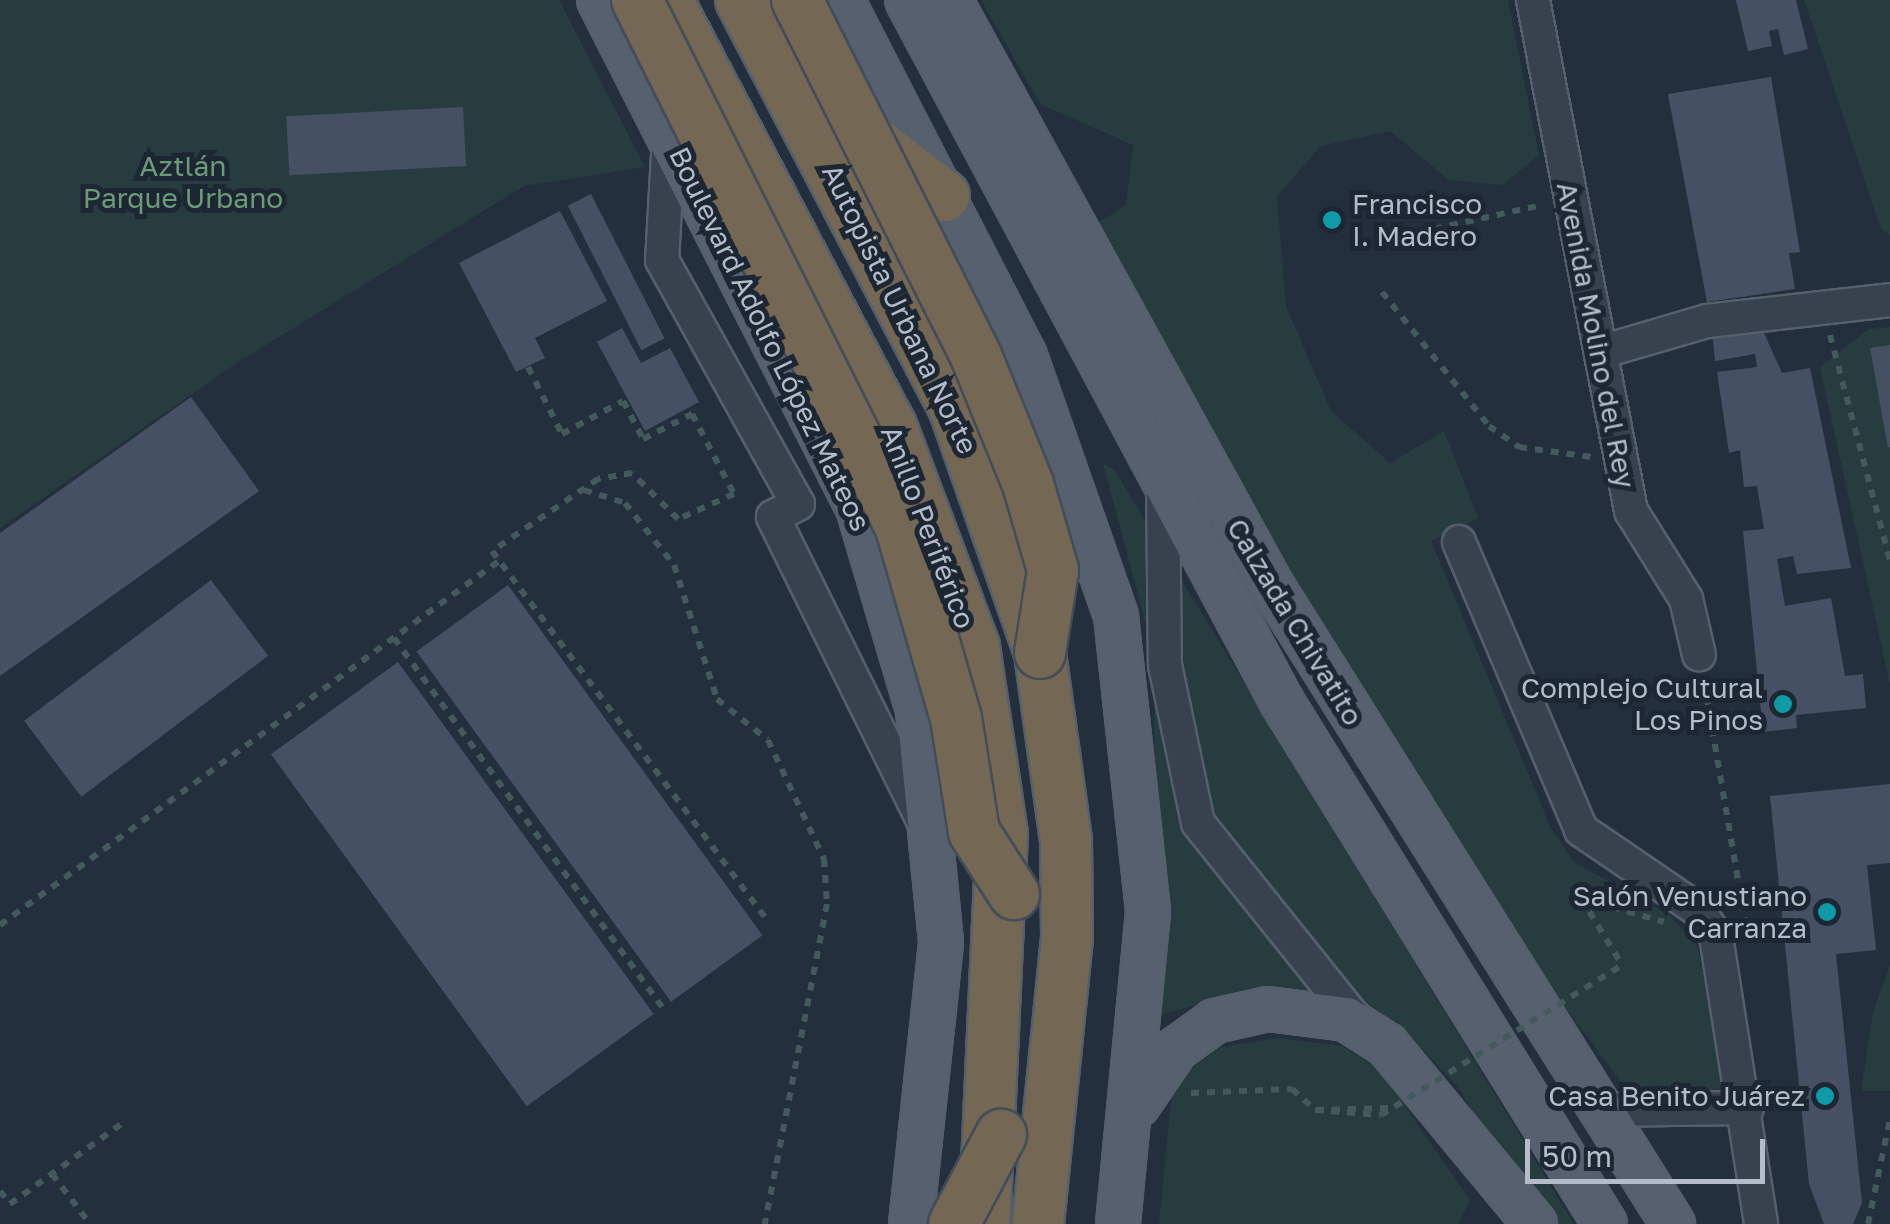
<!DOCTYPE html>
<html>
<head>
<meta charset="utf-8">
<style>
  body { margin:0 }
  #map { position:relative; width:1890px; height:1224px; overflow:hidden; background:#242f3e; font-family:"Golos Text",sans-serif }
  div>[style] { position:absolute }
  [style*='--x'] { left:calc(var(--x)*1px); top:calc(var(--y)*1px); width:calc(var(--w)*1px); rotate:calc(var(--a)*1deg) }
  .green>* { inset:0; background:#263c3f }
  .building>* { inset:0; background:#455162; transform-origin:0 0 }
  .path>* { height:6px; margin-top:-3px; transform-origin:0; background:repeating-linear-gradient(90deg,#44595c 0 8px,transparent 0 16px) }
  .roads { filter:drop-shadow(2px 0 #565f6c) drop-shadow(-2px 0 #565f6c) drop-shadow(0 2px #565f6c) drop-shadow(0 -2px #565f6c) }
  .minor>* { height:32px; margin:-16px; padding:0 16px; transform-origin:16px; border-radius:16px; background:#38414e }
  .major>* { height:42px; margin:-21px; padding:0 21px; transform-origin:21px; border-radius:21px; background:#56606e }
  .highway>* { height:50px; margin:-25px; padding:0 25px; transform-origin:25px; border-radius:25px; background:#746855 }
  .path-bridge>* { height:6px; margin-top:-3px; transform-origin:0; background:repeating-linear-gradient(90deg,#44595c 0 8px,transparent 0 16px) }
  .bridges { filter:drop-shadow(2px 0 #434c59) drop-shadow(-2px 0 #434c59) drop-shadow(0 2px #434c59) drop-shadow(0 -2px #434c59) }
  .highway-bridge>* { height:50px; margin:-25px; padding:0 25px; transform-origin:25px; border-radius:25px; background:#746855 }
  .dots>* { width:28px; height:28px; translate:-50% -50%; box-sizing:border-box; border:5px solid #1d2633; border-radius:50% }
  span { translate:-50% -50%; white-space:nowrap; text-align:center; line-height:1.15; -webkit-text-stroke:10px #1d2633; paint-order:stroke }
  .park-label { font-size:28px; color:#6b9a76 }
  .poi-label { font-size:28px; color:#b4bcc9 }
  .left { translate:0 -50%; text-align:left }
  .right { translate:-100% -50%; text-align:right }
  .street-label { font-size:28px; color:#b4bcc9 }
  .scale { position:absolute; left:1525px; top:1139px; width:240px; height:45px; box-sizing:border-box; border:5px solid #b4bcc9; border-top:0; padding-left:12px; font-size:30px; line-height:35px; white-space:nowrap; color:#b4bcc9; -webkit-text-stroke:8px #1d2633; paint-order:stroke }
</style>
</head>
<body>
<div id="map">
  <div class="green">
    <div style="clip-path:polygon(0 0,559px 0,645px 167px,524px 186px,235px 364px,0 528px)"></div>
    <div style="clip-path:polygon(981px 0,1508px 0,1539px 155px,1502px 185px,1449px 180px,1390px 131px,1321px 146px,1277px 196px,1286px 306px,1331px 411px,1390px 463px,1444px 431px,1478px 518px,1431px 541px,1551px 828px,1574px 862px,1669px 915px,1697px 945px,1730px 1102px,1674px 1101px,1622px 1083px,1465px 874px,1355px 698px,1095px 225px,1126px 205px,1133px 145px,1040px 104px)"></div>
    <div style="clip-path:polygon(1804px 0,1890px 0,1890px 235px,1881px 229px)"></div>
    <div style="clip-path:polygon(1890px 327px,1890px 685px,1820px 367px,1869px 329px)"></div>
    <div style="clip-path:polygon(1103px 463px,1115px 471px,1574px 1224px,1557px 1224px,1499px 1158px,1461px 1091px,1398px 1022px,1248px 992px,1162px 1014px,1152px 647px)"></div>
    <div style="clip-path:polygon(1890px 964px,1890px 1091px,1861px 1091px,1873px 1012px)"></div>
    <div style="clip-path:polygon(1278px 1038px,1342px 1046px,1379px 1069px,1470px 1200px,1458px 1224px,1159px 1224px,1173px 1080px,1221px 1047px)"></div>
  </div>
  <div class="building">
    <div style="clip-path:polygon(1736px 0,1796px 0,1808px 49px,1784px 55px,1778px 29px,1769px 31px,1772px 46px,1748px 51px)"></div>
    <div style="clip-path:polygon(1771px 77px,1800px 252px,1789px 253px,1795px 289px,1707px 302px,1668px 94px)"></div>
    <div style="left:463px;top:107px;width:59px;height:177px;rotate:87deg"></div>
    <div style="left:591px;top:194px;width:162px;height:26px;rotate:63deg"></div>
    <div style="clip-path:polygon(560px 211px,607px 301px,535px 338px,545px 358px,516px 372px,459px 263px)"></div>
    <div style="clip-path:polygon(1759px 322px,1782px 373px,1810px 368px,1851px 568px,1797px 574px,1793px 556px,1777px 559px,1785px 606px,1831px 598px,1845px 676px,1863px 674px,1866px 708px,1796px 715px,1797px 728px,1763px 732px,1743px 531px,1764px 529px,1757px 486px,1744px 487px,1740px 450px,1729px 453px,1717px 372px,1757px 367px,1755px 354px,1715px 361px,1712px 330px)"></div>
    <div style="clip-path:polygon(622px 328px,641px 363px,670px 348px,699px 402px,645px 431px,597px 342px)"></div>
    <div style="clip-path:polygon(1890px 345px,1890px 447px,1888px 448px,1870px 348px)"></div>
    <div style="clip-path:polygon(191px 397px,259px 491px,0 676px,0 533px)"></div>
    <div style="left:211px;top:580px;width:95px;height:234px;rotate:53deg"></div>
    <div style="left:508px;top:585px;width:433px;height:113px;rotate:54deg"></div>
    <div style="left:398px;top:662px;width:435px;height:157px;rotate:54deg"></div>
    <div style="clip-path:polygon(1890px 784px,1890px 863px,1867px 865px,1876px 950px,1836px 954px,1862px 1203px,1853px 1224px,1824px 1224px,1809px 1184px,1770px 796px)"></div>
  </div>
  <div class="path">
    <div style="--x:1403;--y:236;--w:142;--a:-12.6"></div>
    <div style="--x:1382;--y:292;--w:171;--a:51.4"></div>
    <div style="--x:1489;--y:426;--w:37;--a:35"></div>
    <div style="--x:1519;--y:447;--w:73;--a:7.9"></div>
    <div style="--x:1830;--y:335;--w:233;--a:75.1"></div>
    <div style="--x:528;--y:367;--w:75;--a:63.1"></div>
    <div style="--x:562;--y:434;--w:69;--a:-28.4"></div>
    <div style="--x:623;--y:401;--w:43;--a:62.2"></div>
    <div style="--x:643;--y:439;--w:55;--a:-27"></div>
    <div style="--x:692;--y:414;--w:90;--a:62.3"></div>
    <div style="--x:734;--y:494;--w:61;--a:155.9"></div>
    <div style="--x:678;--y:519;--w:65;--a:-135"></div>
    <div style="--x:632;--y:473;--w:35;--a:170"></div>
    <div style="--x:598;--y:479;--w:128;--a:145.8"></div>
    <div style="--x:492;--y:551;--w:458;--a:53.3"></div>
    <div style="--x:584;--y:490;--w:43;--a:17.6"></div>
    <div style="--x:625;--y:503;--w:79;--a:51.7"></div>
    <div style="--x:674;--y:565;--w:141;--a:72.2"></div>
    <div style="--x:717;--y:699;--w:65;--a:38.8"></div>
    <div style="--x:768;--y:740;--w:132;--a:64.8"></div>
    <div style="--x:824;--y:859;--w:45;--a:86.2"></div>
    <div style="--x:827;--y:904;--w:326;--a:101"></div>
    <div style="--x:394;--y:638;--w:456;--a:54"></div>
    <div style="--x:1704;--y:681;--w:242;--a:80.3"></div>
    <div style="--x:1581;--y:898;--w:86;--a:16.1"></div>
    <div style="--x:1581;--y:898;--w:79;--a:58.5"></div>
    <div style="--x:0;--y:925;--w:618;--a:-36.11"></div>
    <div style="--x:1191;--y:1093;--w:101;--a:-2.3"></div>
    <div style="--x:1292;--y:1089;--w:31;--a:42"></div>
    <div style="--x:1315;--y:1110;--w:66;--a:4.3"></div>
    <div style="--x:1316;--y:1110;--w:75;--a:-1.5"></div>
    <div style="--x:52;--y:1174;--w:63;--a:52.8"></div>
    <div style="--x:0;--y:1191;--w:16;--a:52"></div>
    <div style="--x:10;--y:1204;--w:140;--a:-35.7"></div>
    <div style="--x:1868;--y:1224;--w:107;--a:-78.2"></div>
  </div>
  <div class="roads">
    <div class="minor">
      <div style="--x:1533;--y:0;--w:520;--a:79.14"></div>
      <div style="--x:1631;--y:511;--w:104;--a:58"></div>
      <div style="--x:1686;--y:599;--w:57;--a:76.9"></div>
      <div style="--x:669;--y:136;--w:124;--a:93.2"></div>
      <div style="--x:662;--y:260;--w:279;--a:60.9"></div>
      <div style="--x:798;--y:504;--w:28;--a:153"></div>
      <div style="--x:773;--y:517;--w:339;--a:63.7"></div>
      <div style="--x:1601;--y:352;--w:110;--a:-16.3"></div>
      <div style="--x:1707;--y:321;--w:184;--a:-6.5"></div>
      <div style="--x:1163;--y:483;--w:182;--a:89.4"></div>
      <div style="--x:1165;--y:665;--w:161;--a:78.2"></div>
      <div style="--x:1198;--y:823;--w:259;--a:51.3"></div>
      <div style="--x:1459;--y:542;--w:313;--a:67"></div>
      <div style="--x:1581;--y:830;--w:140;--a:34.3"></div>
      <div style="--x:1697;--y:909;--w:33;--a:55"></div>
      <div style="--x:1716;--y:936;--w:291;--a:81.1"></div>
      <div style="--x:1600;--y:1110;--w:147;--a:-0.8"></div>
    </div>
    <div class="major">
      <div style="--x:599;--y:0;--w:570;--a:62.99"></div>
      <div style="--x:858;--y:508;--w:212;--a:73.5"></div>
      <div style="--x:918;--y:711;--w:233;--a:84.3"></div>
      <div style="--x:941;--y:943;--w:283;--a:96.1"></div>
      <div style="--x:842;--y:0;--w:400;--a:62.8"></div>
      <div style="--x:1025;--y:356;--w:275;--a:70.7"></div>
      <div style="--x:1116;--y:616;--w:298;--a:83.8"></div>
      <div style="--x:1148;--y:912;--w:313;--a:95.5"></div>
      <div style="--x:907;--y:0;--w:796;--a:61.89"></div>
      <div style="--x:1282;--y:702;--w:614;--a:58.25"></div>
      <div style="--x:950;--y:0;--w:669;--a:61.21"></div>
      <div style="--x:1272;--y:586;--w:754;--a:57.85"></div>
      <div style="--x:1138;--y:1105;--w:68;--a:-55.8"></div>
      <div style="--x:1176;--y:1049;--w:48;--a:-35.7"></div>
      <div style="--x:1215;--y:1021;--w:54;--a:-12.8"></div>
      <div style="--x:1268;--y:1009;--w:79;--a:7.3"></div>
      <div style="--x:1346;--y:1019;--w:49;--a:32.4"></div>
      <div style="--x:1387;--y:1045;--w:232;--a:50.4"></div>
    </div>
    <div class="highway">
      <div style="--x:667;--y:0;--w:481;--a:62.3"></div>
      <div style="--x:891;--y:426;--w:236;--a:69.4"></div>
      <div style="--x:974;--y:647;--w:189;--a:81.5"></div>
      <div style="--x:1002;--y:834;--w:390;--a:92.6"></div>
      <div style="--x:741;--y:0;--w:459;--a:62.4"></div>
      <div style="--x:954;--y:407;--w:261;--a:70.7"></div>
      <div style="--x:1040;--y:653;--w:189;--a:82.1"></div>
      <div style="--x:1066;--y:840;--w:98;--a:89.4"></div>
      <div style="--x:1067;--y:938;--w:287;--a:95.8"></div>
      <div style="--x:857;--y:129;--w:110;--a:37.6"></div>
    </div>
  </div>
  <div class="path-bridge">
    <div style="--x:1381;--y:1115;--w:284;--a:-31.9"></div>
  </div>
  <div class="bridges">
    <div class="highway-bridge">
      <div style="--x:637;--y:0;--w:590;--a:63.43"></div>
      <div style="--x:901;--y:528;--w:198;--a:73.9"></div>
      <div style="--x:956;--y:718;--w:115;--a:81"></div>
      <div style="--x:974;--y:832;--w:74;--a:57.2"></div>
      <div style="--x:797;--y:0;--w:398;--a:63.3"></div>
      <div style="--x:976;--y:356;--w:138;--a:67.9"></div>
      <div style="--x:1028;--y:484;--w:90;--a:73.8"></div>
      <div style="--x:1053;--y:570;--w:84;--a:98.9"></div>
      <div style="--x:954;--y:1224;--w:101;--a:-62.2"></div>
    </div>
  </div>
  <div class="dots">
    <div style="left:1332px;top:220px;background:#0f9aa8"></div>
    <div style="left:1783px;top:704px;background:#0f9aa8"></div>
    <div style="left:1827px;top:912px;background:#0f9aa8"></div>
    <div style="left:1825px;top:1096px;background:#0f9aa8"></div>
  </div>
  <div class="park-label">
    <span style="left:183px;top:182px">Aztlán<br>Parque Urbano</span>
  </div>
  <div class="poi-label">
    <span class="left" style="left:1352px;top:220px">Francisco<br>I. Madero</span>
    <span class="right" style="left:1763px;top:704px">Complejo Cultural<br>Los Pinos</span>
    <span class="right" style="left:1807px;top:912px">Salón Venustiano<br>Carranza</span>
    <span class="right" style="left:1805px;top:1096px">Casa Benito Juárez</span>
  </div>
  <div class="street-label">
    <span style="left:900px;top:309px;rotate:64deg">Autopista Urbana Norte</span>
    <span style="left:1596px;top:335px;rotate:79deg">Avenida Molino del Rey</span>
    <span style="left:770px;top:339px;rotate:64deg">Boulevard Adolfo López Mateos</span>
    <span style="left:928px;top:527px;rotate:69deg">Anillo Periférico</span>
    <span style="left:1295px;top:622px;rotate:59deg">Calzada Chivatito</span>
  </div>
  <div class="scale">50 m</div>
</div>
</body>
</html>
